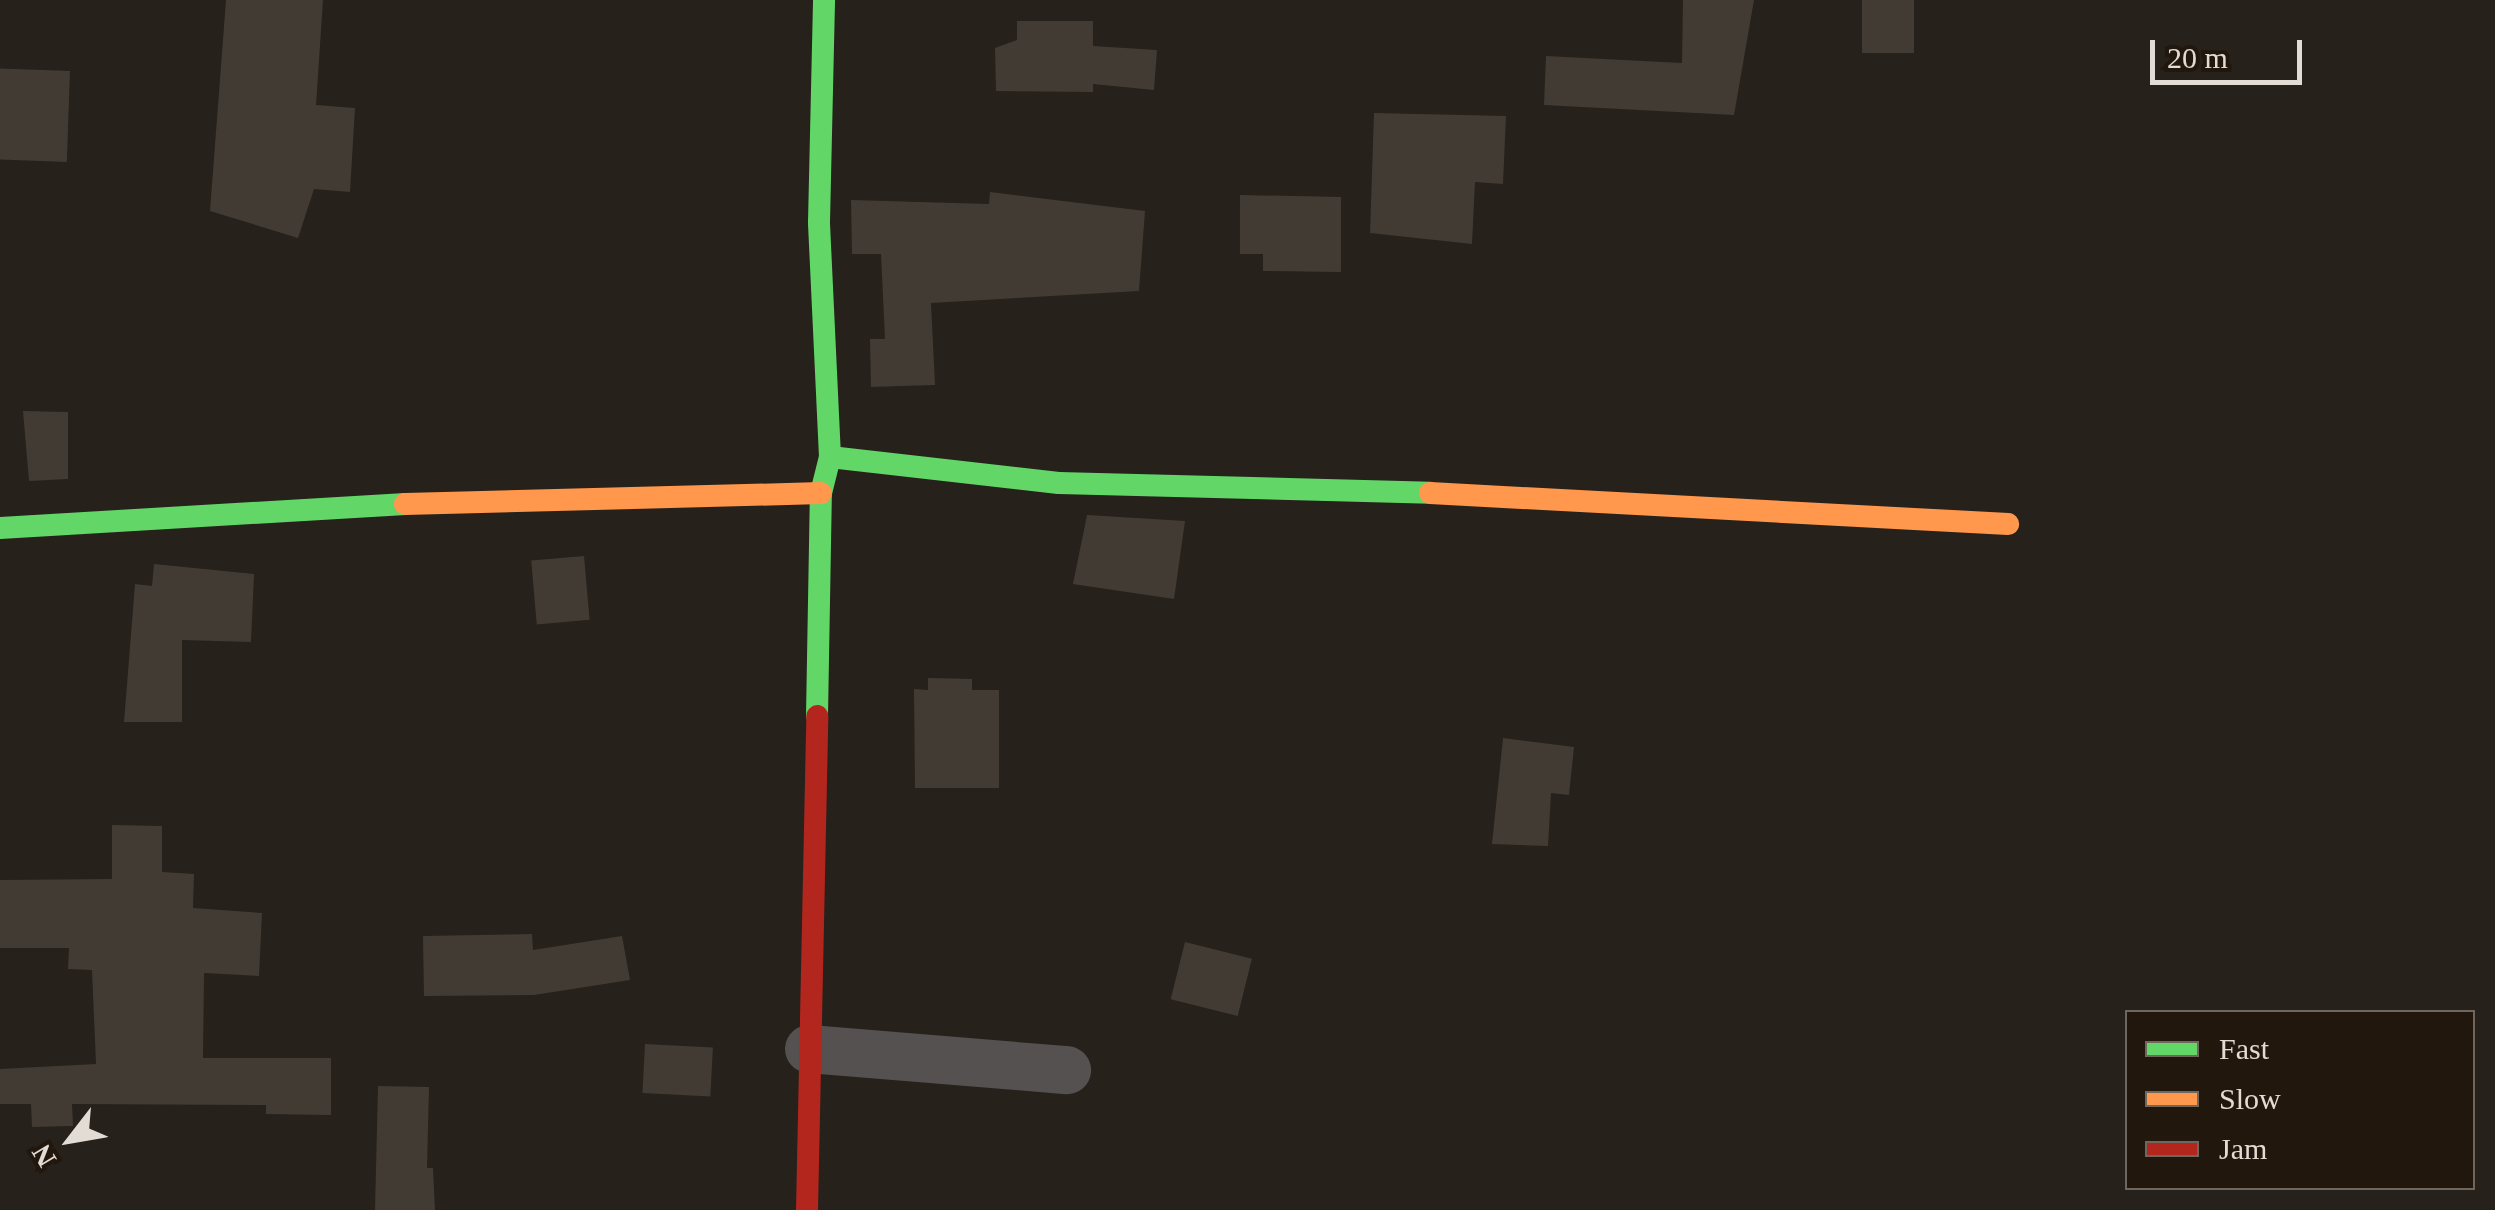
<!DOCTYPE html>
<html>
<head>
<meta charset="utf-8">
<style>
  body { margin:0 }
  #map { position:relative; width:2495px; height:1210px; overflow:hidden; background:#26211b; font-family:"Times New Roman",serif }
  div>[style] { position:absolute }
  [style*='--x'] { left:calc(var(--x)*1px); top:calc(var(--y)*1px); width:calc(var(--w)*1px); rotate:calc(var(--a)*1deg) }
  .building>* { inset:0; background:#423b34; transform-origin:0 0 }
  .street>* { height:48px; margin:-24px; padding:0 24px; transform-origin:24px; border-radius:24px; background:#545150 }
  .fast>* { height:22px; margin:-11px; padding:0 11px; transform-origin:11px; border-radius:11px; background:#63d668 }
  .slow>* { height:22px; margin:-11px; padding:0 11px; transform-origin:11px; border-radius:11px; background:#ff974d }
  .jam>* { height:22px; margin:-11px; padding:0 11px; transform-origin:11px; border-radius:11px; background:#b3261e }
  span { translate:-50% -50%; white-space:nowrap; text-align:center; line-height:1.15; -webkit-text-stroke:8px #22170d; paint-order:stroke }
  .legend { position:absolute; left:2125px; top:1010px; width:350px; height:180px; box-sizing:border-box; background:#22170d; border:2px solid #6f665d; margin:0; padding:12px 18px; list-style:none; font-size:30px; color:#e3dcd5 }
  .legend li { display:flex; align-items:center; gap:20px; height:50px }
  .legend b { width:50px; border:2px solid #6f665d }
  .north { position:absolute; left:20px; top:1090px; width:100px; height:100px; -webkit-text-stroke:8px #22170d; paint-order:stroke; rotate:239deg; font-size:28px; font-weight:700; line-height:40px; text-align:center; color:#e3dcd5 }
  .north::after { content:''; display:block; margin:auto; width:35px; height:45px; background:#e3dcd5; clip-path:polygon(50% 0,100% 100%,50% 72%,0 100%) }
  .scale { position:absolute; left:2150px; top:40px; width:152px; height:45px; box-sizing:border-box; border:5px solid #e3dcd5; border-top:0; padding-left:12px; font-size:30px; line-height:35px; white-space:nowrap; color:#e3dcd5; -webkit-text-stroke:8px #22170d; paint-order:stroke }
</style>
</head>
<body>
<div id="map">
  <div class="building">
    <div style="clip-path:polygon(226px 0,323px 0,316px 105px,355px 108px,350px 192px,314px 189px,298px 238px,210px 211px)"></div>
    <div style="clip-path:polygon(1683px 0,1754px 0,1734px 115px,1544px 105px,1546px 56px,1682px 63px)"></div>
    <div style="left:1862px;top:0;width:52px;height:53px"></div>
    <div style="clip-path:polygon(1017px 21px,1093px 21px,1093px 46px,1157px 50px,1154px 90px,1093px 84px,1093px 92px,996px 91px,995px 48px,1017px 40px)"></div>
    <div style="left:70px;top:71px;width:91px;height:70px;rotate:92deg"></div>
    <div style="clip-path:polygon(1374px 113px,1506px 116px,1503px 184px,1475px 182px,1472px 244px,1370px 233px)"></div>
    <div style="clip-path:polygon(990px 192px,1145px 211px,1139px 291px,931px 303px,935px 385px,871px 387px,870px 339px,885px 339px,881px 254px,852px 254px,851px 200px,989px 204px)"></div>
    <div style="clip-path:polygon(1240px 195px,1341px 197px,1341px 272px,1263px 271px,1263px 254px,1240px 254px)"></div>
    <div style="clip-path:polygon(23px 411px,68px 412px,68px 479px,29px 481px)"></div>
    <div style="clip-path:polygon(1087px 515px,1185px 521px,1174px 599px,1073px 584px)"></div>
    <div style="left:584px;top:556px;width:64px;height:53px;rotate:85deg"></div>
    <div style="clip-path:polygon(154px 564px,254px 574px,251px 642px,182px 640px,182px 722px,124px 722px,135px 584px,152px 586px)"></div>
    <div style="clip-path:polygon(928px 678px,972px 679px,972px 690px,999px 690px,999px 788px,915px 788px,914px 689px,928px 690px)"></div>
    <div style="clip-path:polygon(1503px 738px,1574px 747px,1569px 795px,1551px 793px,1548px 846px,1492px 844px)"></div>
    <div style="clip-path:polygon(112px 825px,162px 826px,162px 872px,194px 874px,193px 908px,262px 913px,259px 976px,204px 973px,203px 1058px,331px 1058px,331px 1115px,266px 1114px,266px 1105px,72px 1104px,73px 1126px,32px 1127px,31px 1104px,0 1104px,0 1069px,96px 1064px,92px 970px,68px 969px,69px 948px,0 948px,0 880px,112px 879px)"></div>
    <div style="clip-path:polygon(532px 934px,533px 950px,622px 936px,630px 980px,534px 995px,424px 996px,423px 936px)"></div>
    <div style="left:1185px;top:942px;width:69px;height:59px;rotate:14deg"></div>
    <div style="left:645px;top:1044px;width:68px;height:49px;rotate:3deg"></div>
    <div style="clip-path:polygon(378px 1086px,429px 1087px,427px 1168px,433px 1168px,435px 1210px,375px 1210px)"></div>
  </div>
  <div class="street">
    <div style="--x:809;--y:1049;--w:259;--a:4.7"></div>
  </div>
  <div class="fast">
    <div style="--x:830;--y:457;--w:230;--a:6.5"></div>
    <div style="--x:1059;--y:483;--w:371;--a:1.5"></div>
    <div style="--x:0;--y:528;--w:406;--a:-3.4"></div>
    <div style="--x:817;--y:716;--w:223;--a:-89"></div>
    <div style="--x:821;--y:493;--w:37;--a:-76"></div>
    <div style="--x:830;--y:457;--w:235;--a:-92.7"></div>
    <div style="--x:819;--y:222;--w:222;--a:-88.7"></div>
  </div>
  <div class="slow">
    <div style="--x:1430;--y:493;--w:579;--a:3.07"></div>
    <div style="--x:405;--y:504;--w:416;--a:-1.5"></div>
  </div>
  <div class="jam">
    <div style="--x:807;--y:1210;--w:494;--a:-88.8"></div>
  </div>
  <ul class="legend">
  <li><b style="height:12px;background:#63d668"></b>Fast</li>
  <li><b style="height:12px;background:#ff974d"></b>Slow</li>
  <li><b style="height:12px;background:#b3261e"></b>Jam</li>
  </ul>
  <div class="north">N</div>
  <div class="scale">20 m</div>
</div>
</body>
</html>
